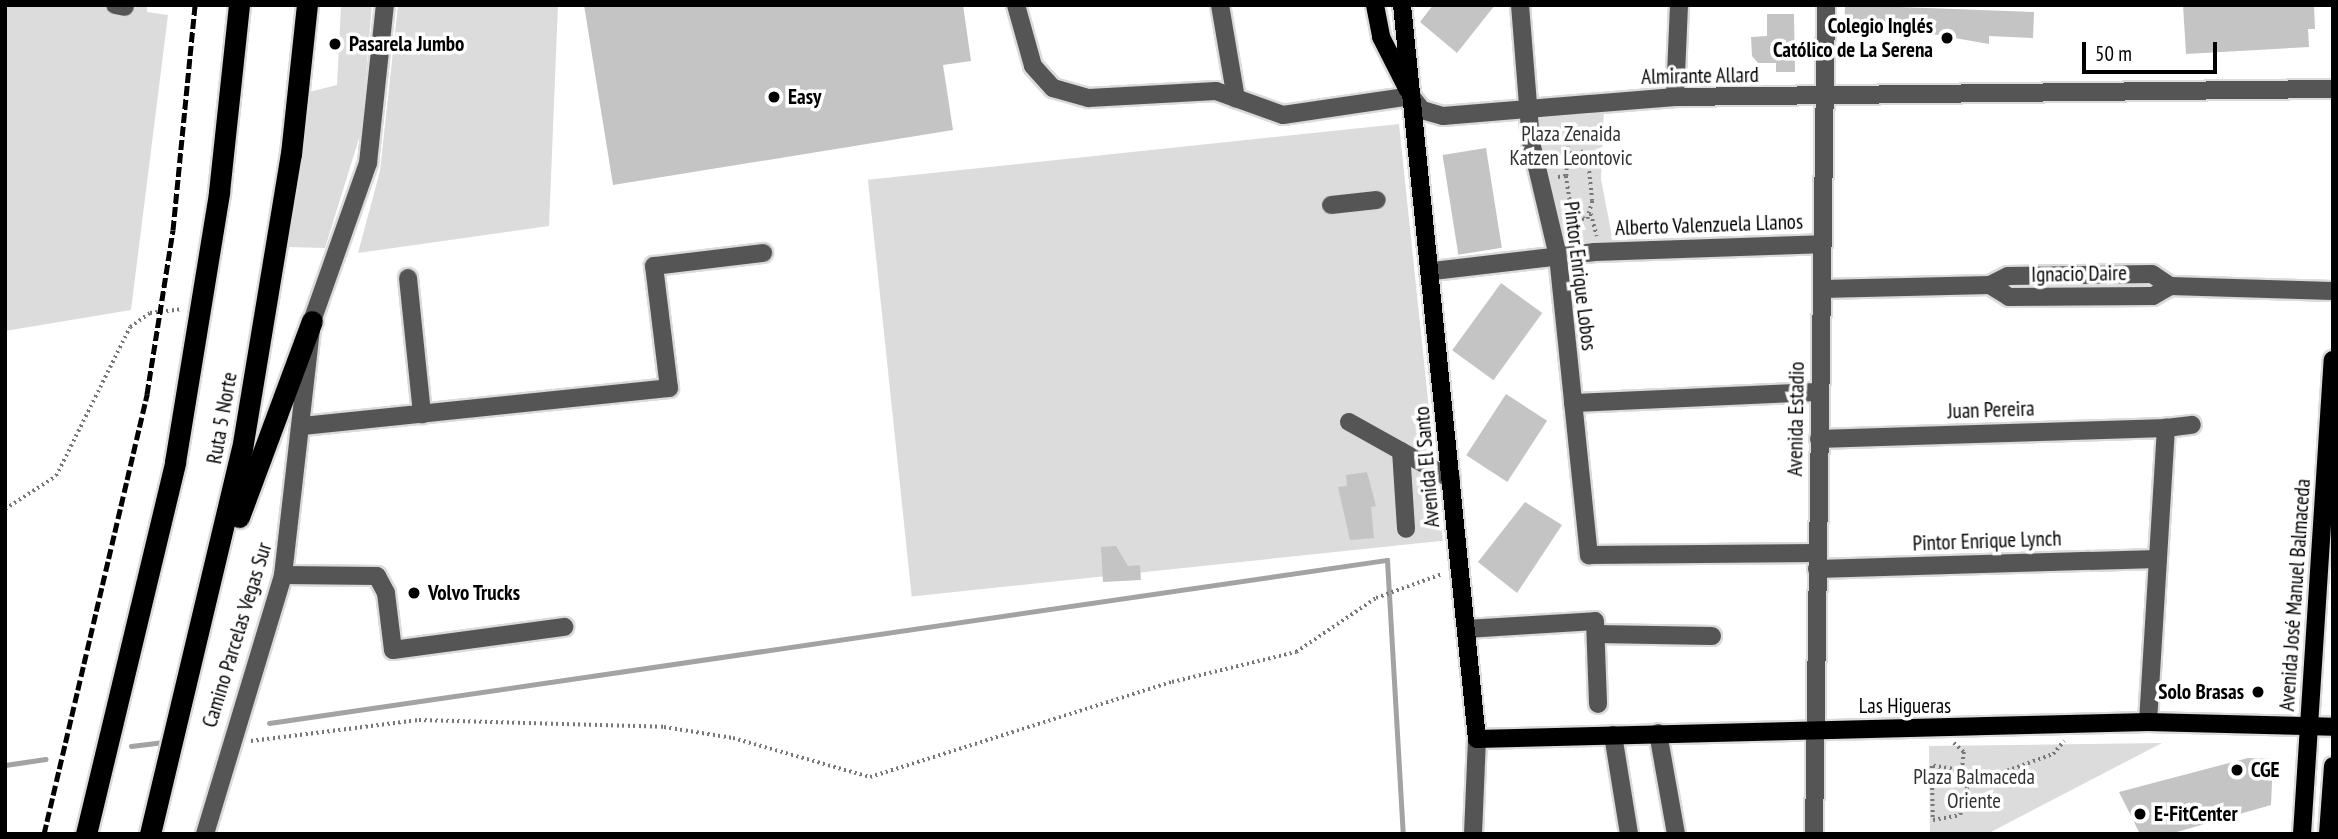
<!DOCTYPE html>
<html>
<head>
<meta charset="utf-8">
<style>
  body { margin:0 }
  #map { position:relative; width:2338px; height:839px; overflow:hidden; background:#fff; font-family:"PT Sans Narrow",sans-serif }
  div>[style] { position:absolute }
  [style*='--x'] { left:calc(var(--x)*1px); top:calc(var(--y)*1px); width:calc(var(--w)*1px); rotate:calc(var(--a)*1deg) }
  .green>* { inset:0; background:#dcdcdc; transform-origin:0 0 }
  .stream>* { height:5px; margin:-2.5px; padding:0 2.5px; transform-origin:2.5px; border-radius:2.5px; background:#a3a3a3 }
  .building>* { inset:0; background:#c4c4c4; transform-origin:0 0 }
  .path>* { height:3.5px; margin-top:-1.75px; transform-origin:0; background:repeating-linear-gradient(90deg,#777 0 2px,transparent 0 5.5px) }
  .roads { filter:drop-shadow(2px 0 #dbdbdb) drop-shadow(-2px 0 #dbdbdb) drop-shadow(0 2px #dbdbdb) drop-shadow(0 -2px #dbdbdb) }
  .minor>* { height:18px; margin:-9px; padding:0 9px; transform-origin:9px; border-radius:9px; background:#555 }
  .major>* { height:18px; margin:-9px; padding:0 9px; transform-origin:9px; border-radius:9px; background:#000 }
  .highway>* { height:21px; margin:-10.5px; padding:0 10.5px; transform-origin:10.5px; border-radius:10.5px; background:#000 }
  .rail>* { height:5px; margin-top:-2.5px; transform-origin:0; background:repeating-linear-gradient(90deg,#000 0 10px,transparent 0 13.5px) }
  .dots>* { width:19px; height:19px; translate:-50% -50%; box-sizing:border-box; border:4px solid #fff; border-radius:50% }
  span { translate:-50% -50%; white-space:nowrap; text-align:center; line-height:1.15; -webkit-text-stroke:7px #fff; paint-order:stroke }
  .poi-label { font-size:21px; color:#000; font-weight:700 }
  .right { translate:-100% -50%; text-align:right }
  .left { translate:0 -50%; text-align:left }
  .street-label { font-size:21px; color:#000 }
  .park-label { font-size:21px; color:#333 }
  .frame { position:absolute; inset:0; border:7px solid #000; pointer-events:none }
  .scale { position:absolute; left:2082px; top:42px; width:135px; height:32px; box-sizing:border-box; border:4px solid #000; border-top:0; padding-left:9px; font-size:21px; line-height:24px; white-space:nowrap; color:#000; -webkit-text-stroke:5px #fff; paint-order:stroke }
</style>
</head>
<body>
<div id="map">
  <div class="green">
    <div style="clip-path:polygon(5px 5px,147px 5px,147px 12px,168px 15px,131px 310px,5px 331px)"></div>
    <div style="clip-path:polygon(341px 5px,372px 5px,361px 132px,325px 248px,286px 247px,309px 92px,337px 85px)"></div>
    <div style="clip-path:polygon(398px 5px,558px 5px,549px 226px,358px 253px,380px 171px)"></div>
    <div style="clip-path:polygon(1604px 109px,1601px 179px,1614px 247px,1567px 253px,1559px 246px,1539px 118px)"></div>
    <div style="left:1399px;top:124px;width:419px;height:534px;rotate:84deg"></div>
    <div style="clip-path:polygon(2162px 743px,1987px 834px,1930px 834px,1929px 746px)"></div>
  </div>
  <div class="stream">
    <div style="--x:269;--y:723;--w:1130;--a:-8.3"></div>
    <div style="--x:1387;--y:560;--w:274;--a:86.7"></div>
    <div style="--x:131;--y:746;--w:31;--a:-7"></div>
    <div style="--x:5;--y:765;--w:41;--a:-8.3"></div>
  </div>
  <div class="building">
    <div style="clip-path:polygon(584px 5px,963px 5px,971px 61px,943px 65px,953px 130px,613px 185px)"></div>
    <div style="clip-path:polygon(1433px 5px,1495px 5px,1457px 53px,1420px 22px)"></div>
    <div style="clip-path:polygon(1845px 5px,2034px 12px,2033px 38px,1989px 36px,1989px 44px,1920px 32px,1844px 35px)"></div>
    <div style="clip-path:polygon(2183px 5px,2314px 5px,2315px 29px,2308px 29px,2309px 47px,2186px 54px)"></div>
    <div style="clip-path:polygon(1767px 14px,1794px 14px,1795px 72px,1776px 72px,1776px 63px,1758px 63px,1752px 56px,1751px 37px,1767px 36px)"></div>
    <div style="left:1486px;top:148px;width:101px;height:44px;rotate:81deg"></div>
    <div style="left:1501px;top:283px;width:51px;height:83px;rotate:36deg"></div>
    <div style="left:1506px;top:394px;width:49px;height:73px;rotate:33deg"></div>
    <div style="clip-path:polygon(1367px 472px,1376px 506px,1371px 507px,1374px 538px,1350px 540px,1338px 487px,1347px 486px,1346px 475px)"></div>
    <div style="clip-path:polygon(1525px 502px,1562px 525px,1517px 593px,1478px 562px)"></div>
    <div style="clip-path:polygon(1116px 546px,1128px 566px,1140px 565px,1141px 580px,1103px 582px,1101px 547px)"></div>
    <div style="clip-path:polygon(2248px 758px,2273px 759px,2271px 805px,2170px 834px,2140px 834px,2119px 792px)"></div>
  </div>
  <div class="path">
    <div style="--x:1566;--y:176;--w:30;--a:81"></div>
    <div style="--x:1571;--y:206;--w:13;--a:63"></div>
    <div style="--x:1577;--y:218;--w:10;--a:6"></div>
    <div style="--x:1587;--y:219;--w:19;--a:-74"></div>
    <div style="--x:1592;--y:201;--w:38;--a:-96"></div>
    <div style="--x:1588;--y:163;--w:12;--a:-114"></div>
    <div style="--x:1583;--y:152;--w:13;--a:171"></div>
    <div style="--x:1558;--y:177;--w:8;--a:-7"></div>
    <div style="--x:1566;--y:176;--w:52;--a:-86.7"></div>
    <div style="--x:1591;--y:214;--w:23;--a:75"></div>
    <div style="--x:5;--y:509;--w:61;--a:-32.9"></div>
    <div style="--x:56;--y:476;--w:166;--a:-63.6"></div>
    <div style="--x:130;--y:327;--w:24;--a:-35"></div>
    <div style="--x:150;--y:313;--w:31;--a:-7"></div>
    <div style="--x:251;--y:741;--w:169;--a:-7.1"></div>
    <div style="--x:419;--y:720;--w:245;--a:1.6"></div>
    <div style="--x:664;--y:727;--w:70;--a:9.1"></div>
    <div style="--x:733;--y:738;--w:142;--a:15.9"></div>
    <div style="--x:870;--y:777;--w:317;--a:-17.5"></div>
    <div style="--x:1172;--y:682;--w:128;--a:-13.6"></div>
    <div style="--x:1296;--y:652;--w:97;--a:-34"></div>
    <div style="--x:1376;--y:598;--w:70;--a:-20"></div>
    <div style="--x:1954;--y:743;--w:13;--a:42"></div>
    <div style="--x:1964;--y:752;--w:30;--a:96"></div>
    <div style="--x:1961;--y:782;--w:10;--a:11"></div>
    <div style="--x:1971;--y:784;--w:87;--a:-20.1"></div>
    <div style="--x:2053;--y:754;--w:17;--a:-50"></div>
    <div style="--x:1957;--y:770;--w:25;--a:-171"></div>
    <div style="--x:1932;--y:766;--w:54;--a:88.9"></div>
    <div style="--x:1933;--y:820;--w:27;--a:-10"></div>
    <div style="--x:1960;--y:815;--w:33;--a:-76"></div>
  </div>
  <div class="roads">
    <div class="minor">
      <div style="--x:115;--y:5;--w:10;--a:11"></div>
      <div style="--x:1016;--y:5;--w:63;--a:74.4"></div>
      <div style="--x:1033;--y:66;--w:30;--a:48"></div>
      <div style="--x:1053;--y:88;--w:37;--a:16"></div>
      <div style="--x:1089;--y:98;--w:127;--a:-3.2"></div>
      <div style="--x:1216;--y:91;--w:71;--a:19.7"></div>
      <div style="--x:1283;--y:115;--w:129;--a:-8.4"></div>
      <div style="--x:1411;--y:96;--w:18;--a:52"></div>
      <div style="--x:1422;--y:110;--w:22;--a:16"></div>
      <div style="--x:1443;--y:116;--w:233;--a:-4.7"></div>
      <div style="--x:1675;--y:97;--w:658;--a:-0.7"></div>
      <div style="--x:1220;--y:5;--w:95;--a:80.3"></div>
      <div style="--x:1520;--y:5;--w:137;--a:85.4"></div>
      <div style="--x:1531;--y:142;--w:117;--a:76.7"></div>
      <div style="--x:1558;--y:256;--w:301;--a:84.1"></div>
      <div style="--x:1589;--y:555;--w:228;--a:-0.5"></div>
      <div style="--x:1675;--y:97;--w:92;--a:-87.5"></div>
      <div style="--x:1331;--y:205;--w:46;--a:-6.2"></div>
      <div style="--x:1433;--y:271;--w:163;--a:-6.7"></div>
      <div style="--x:1595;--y:252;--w:225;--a:-2"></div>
      <div style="--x:408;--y:278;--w:137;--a:84.1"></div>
      <div style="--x:1990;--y:285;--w:20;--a:-27"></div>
      <div style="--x:2008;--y:276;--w:144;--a:-0.8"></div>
      <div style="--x:2152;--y:274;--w:22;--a:34"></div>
      <div style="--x:1822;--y:289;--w:168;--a:-1.4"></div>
      <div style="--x:1990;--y:285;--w:22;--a:32"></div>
      <div style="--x:2009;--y:297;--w:144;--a:-0.4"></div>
      <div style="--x:2153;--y:296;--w:20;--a:-30"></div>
      <div style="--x:2170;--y:286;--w:163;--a:1.8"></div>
      <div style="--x:1573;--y:403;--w:246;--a:-2.6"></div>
      <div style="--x:1349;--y:422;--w:117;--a:29.2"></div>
      <div style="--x:302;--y:426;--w:369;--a:-5.9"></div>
      <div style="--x:669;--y:388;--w:123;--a:-97"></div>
      <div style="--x:654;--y:266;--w:110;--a:-6.8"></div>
      <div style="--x:1819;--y:439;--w:347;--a:-1.8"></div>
      <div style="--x:1401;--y:451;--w:78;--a:86.3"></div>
      <div style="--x:1817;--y:569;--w:341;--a:-1.7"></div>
      <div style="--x:283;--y:575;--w:94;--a:0.6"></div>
      <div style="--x:377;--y:576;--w:19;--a:62"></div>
      <div style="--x:386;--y:593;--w:57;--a:83"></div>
      <div style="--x:393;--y:650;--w:173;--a:-7.7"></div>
      <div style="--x:1466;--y:629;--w:129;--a:-3.5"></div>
      <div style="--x:1595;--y:621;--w:83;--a:87.9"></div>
      <div style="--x:1596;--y:634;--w:116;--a:1"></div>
      <div style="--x:2148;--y:722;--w:295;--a:-86.5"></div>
      <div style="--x:2166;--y:428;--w:26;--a:-7"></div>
      <div style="--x:1658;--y:733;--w:103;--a:79.9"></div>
      <div style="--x:1613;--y:735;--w:100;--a:80.8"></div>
      <div style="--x:205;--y:834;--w:270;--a:-73.2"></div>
      <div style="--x:283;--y:575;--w:256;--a:-83.5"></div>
      <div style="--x:312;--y:321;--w:168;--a:-70.5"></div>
      <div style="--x:368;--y:163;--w:159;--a:-83.9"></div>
      <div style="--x:1473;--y:834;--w:95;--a:-87.6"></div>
      <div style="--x:1814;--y:834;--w:829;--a:-89.17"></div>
    </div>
    <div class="major">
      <div style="--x:1375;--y:5;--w:33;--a:79"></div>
      <div style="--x:1381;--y:37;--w:59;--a:63"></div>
      <div style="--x:1402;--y:5;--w:738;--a:84.17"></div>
      <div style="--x:1477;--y:739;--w:671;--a:-1.45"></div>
      <div style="--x:2148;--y:722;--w:185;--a:1.5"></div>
      <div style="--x:2302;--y:834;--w:475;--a:-86.3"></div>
      <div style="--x:2328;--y:834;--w:68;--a:-85.8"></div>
    </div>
    <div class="highway">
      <div style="--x:239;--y:517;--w:209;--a:-69.6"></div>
      <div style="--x:86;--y:834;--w:382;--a:-76.5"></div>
      <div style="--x:175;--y:462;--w:274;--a:-80.7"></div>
      <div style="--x:219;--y:192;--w:188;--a:-83.9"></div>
      <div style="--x:150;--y:834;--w:396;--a:-76.6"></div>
      <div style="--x:242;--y:449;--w:299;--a:-80.6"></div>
      <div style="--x:291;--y:154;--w:150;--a:-83.9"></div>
    </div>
  </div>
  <div class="rail">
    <div style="--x:44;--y:834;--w:452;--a:-76.8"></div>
    <div style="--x:147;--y:394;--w:166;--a:-81"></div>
    <div style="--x:173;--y:230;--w:226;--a:-84.4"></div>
  </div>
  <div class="dots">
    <div style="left:1947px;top:38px;background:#000"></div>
    <div style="left:335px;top:44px;background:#000"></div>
    <div style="left:774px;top:97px;background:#000"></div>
    <div style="left:414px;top:593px;background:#000"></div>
    <div style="left:2258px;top:692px;background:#000"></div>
    <div style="left:2237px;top:770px;background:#000"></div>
    <div style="left:2140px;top:814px;background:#000"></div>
  </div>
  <div class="poi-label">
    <span class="right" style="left:1933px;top:38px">Colegio Inglés<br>Católico de La Serena</span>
    <span class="left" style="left:349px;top:44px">Pasarela Jumbo</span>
    <span class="left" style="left:788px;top:97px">Easy</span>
    <span class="left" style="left:428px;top:593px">Volvo Trucks</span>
    <span class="right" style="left:2244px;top:692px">Solo Brasas</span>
    <span class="left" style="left:2251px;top:770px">CGE</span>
    <span class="left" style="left:2154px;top:814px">E-FitCenter</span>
  </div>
  <div class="street-label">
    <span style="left:1700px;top:76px;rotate:-1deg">Almirante Allard</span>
    <span style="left:1709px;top:225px;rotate:-2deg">Alberto Valenzuela Llanos</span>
    <span style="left:2079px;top:274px;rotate:-1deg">Ignacio Daire</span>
    <span style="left:1580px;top:276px;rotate:83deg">Pintor Enrique Lobos</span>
    <span style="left:1991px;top:410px;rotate:-2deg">Juan Pereira</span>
    <span style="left:222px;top:418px;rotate:-80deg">Ruta 5 Norte</span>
    <span style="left:1796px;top:419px;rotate:-89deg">Avenida Estadio</span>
    <span style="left:1427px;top:467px;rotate:-95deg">Avenida El Santo</span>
    <span style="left:1987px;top:541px;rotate:-2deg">Pintor Enrique Lynch</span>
    <span style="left:2295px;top:595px;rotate:-86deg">Avenida José Manuel Balmaceda</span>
    <span style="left:237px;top:635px;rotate:-73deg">Camino Parcelas Vegas Sur</span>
    <span style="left:1905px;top:706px">Las Higueras</span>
  </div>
  <div class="park-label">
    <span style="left:1571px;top:146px">Plaza Zenaida<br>Katzen Leontovic</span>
    <span style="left:1974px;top:789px">Plaza Balmaceda<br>Oriente</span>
  </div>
  <div class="frame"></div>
  <div class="scale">50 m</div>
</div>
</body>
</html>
